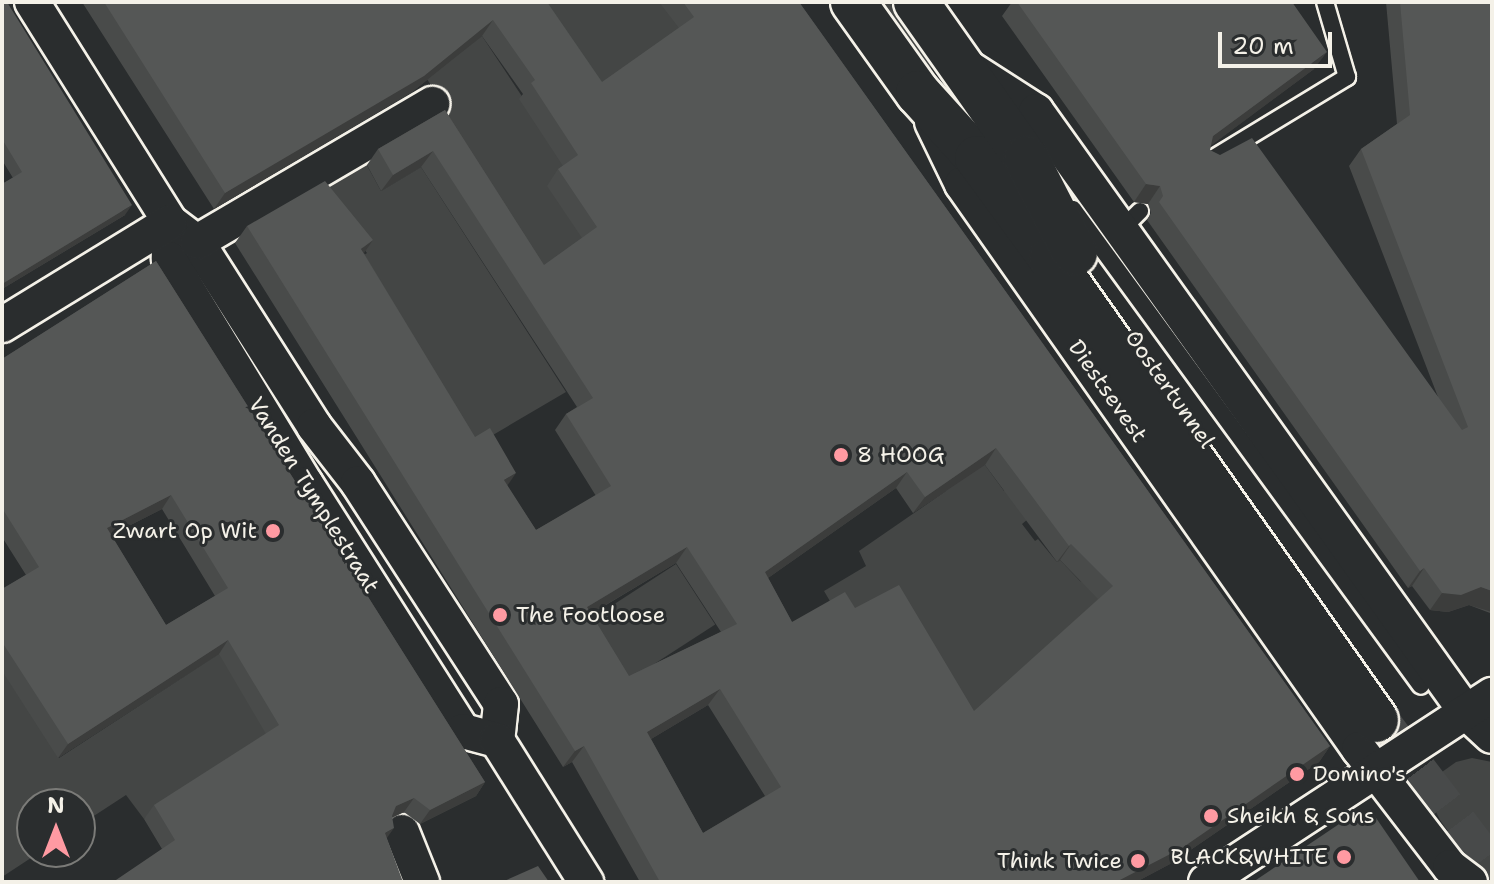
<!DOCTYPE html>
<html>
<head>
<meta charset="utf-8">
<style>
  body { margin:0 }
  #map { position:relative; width:1494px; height:884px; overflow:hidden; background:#2a2d2e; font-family:"Shantell Sans",sans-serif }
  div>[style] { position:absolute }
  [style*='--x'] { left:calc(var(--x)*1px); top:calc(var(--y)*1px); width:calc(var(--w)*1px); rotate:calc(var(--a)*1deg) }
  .green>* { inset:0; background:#444645; transform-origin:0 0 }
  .secondary-tunnel>* { height:44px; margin-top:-22px; transform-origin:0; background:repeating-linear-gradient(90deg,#484a4a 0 44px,transparent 0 66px) }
  .roads { filter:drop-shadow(2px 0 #f4f1e8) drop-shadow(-2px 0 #f4f1e8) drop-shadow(0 2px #f4f1e8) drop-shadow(0 -2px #f4f1e8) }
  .lane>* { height:16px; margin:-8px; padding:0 8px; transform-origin:8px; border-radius:8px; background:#2a2d2e }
  .street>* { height:34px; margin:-17px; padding:0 17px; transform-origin:17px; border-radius:17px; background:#2a2d2e }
  .secondary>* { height:44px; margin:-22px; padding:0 22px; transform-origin:22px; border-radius:22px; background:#2a2d2e }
  .wall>* { inset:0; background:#494b4a }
  .shaded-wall>* { inset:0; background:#3c3d3c }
  .building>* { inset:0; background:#555756 }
  .dots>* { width:22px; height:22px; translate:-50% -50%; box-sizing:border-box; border:4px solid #2a2d2e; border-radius:50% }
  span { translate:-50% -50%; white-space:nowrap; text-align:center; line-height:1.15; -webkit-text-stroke:6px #2a2d2e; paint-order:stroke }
  .street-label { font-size:22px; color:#f4f1e8 }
  .poi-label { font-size:22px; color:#f4f1e8 }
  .left { translate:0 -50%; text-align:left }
  .right { translate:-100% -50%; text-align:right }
  .frame { position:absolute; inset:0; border:4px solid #f4f1e8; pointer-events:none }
  .north { position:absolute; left:16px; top:788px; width:80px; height:80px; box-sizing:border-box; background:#2a2d2e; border:2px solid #7b7b78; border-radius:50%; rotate:0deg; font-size:22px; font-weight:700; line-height:32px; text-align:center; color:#f4f1e8 }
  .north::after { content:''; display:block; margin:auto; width:28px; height:36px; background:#ff9aa2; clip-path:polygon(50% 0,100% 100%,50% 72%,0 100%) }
  .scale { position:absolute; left:1218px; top:32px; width:114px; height:36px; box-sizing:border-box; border:4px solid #f4f1e8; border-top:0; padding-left:10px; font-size:24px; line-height:28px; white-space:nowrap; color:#f4f1e8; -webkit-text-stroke:6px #2a2d2e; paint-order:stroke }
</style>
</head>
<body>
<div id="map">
  <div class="green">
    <div style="clip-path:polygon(523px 2px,659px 2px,692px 26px,591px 98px)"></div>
    <div style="clip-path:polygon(879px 2px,892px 2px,936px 65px,928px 70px)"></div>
    <div style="clip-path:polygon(482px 36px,570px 169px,592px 238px,532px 281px,433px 125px,450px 115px,427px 79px)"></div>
    <div style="clip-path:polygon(364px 160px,381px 191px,421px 167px,566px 392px,464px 452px,349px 265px,367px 253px,360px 244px,287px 206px)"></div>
    <div style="clip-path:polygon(977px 431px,985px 465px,1004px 491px,1019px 481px,1040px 509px,1022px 524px,1035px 541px,1038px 539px,1057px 562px,1060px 560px,1080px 581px,1108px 596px,963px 727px,844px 625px,824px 591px,866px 566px,859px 551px,946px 491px)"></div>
    <div style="left:676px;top:564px;width:72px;height:117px;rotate:57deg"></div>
    <div style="clip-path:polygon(234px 644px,283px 731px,144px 819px,126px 795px,80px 825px,80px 804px,32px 804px,32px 852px,40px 852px,2px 877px,2px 670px,59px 758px)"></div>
    <div style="clip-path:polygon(1472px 758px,1492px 762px,1492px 882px,1485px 882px,1440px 820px,1431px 802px,1434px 786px,1442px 772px,1456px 762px)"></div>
  </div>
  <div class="secondary-tunnel">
    <div style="--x:1376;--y:720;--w:192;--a:52.8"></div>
  </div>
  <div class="roads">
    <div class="lane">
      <div style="--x:1207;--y:162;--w:164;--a:-31.3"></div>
      <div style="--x:1347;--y:77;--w:78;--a:-106.3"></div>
      <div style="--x:1073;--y:209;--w:590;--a:53.89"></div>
      <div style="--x:1121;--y:230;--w:27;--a:-45"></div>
    </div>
    <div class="street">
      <div style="--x:32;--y:2;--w:260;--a:57.9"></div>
      <div style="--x:170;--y:222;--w:34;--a:37"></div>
      <div style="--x:197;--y:242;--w:218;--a:57.5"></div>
      <div style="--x:314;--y:426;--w:72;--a:52.3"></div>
      <div style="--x:358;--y:483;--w:263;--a:57.1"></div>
      <div style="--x:501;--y:704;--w:36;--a:96"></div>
      <div style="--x:969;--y:68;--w:80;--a:32.7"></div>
      <div style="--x:1036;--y:111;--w:739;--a:54.42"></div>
      <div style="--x:1466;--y:712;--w:35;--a:43"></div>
      <div style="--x:932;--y:122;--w:69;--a:64.2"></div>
      <div style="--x:962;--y:184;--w:691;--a:54.91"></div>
      <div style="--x:1359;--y:749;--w:149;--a:52.4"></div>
      <div style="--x:1450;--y:867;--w:25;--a:37"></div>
      <div style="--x:170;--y:222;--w:37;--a:92"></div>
      <div style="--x:169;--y:259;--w:263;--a:58.7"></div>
      <div style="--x:306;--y:484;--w:293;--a:57.6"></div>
      <div style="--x:463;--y:731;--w:35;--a:15"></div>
      <div style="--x:497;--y:740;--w:168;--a:57.9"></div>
      <div style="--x:197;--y:242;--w:273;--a:-30.4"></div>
      <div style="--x:2;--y:325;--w:197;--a:-31.5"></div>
      <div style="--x:402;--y:832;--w:54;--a:68.2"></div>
      <div style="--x:1206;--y:882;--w:342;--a:-33.2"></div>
    </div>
    <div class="secondary">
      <div style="--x:853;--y:2;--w:112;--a:54.5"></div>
      <div style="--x:918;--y:93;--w:88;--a:47.8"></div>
      <div style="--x:977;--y:158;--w:125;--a:53.8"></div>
      <div style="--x:1051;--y:259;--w:564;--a:54.82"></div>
      <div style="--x:916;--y:2;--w:191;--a:54.8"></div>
      <div style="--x:1026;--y:158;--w:107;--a:62.7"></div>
    </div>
  </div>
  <div class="wall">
    <div style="clip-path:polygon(2px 2px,125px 215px,2px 289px,2px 184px,13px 178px,2px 160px)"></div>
    <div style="clip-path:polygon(evenodd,82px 2px,547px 2px,602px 82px,679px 28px,659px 2px,799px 2px,1330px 746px,1319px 762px,1170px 864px,1136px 882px,640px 882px,572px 762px,563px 767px,235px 243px,247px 226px,364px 253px,475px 437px,536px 530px,596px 496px,555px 430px,566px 414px,577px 407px,421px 167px,381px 191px,367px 165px,378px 149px,445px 110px,544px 265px,582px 238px,547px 186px,558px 169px,563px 166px,519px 99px,523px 94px,482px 36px,412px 92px,214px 209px,82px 2px,985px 465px,1057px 562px,1060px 560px,1098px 599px,974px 711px,855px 608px,792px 622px,768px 578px,896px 488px,913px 513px,985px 465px,82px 2px,676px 563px,721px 632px,629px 676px,591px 614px,676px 563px,82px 2px,708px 705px,765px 796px,703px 833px,651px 739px,708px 705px)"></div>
    <div style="clip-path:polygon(1012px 2px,1292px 2px,1314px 69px,1210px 146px,1210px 150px,1438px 397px,1349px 166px,1361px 149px,1397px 124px,1386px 2px,1492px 2px,1490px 613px,1469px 605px,1448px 612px,1430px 610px,1412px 586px,1408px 588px,1147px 220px,1151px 213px,1148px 204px,1134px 202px,1002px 16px)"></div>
    <div style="clip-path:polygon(evenodd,156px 261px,485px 782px,476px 796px,420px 824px,404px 812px,392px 818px,162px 849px,144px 819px,154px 805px,266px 734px,219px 654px,58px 758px,2px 671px,2px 589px,26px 575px,2px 537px,2px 359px,156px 261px,162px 509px,215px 596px,166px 625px,111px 535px,162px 509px)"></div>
  </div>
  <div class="shaded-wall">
    <div style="clip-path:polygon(493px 20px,482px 36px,412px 92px,214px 209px,225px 193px)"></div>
    <div style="clip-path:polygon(1327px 52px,1314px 69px,1201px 153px,1213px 136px)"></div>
    <div style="clip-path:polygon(433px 151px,421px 167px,381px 191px,393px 175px)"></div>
    <div style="clip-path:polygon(1146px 184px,1160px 186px,1148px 204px,1134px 202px)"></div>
    <div style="clip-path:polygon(132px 205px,125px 215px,2px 289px,2px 284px)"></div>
    <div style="clip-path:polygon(373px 240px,362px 256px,361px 249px)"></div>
    <div style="clip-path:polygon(996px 448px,985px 465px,913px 513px,925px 497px)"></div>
    <div style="clip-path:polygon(907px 472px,896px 488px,754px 588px,765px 572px)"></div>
    <div style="clip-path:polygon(516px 473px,505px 489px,504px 480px)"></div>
    <div style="clip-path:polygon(171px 495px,162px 509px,97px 542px,107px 528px)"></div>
    <div style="clip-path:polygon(1071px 544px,1060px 560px,1057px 562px,1069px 546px)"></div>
    <div style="clip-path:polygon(687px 547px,676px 563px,575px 623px,587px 607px)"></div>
    <div style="clip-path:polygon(1424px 568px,1412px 586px,1408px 588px,1420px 571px)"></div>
    <div style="clip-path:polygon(1481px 587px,1492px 591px,1492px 612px,1469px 605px,1448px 612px,1430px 610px,1442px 593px)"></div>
    <div style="clip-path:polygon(228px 640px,219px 654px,58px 758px,68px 744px)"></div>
    <div style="clip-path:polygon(720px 689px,708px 705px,636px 748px,647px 732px)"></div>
    <div style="clip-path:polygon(584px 746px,572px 762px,563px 767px,575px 751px)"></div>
    <div style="clip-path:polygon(1330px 746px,1319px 762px,1170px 864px,1136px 882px,1116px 882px)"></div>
    <div style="clip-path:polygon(485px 782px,476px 796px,420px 824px,430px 810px)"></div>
    <div style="clip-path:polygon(414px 798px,404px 812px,386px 820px,396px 806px)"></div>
    <div style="clip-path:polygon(394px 828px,384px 842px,385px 833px)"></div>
  </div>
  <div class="building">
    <div style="clip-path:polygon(2px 2px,7px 2px,132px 205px,2px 284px,2px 184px,22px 172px,2px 139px)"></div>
    <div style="clip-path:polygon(evenodd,104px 2px,547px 2px,602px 82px,694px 17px,683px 2px,799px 2px,1330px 746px,1182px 848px,1116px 882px,660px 882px,584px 746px,575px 751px,247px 226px,325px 181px,373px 240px,361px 249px,475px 437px,490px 428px,516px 473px,504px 480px,536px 530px,611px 486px,566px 414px,593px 398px,433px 151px,393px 175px,378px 149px,445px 110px,544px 265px,597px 227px,558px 169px,578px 155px,531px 83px,535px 80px,493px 20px,424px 76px,225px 193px,104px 2px,996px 448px,1069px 546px,1071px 544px,1113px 586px,974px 711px,899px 585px,855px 608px,845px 592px,792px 622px,765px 572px,907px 472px,925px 497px,996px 448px,104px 2px,687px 547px,737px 624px,629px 676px,587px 607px,687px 547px,104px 2px,720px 689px,781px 787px,703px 833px,647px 732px,720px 689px)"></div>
    <div style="clip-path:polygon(1017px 2px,1292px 2px,1327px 52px,1213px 136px,1210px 150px,1220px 155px,1252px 138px,1462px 430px,1468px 427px,1361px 149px,1410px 115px,1400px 2px,1492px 2px,1492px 591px,1481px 587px,1461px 595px,1442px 593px,1424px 568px,1420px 571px,1159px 202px,1163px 196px,1160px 186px,1146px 184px)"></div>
    <div style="clip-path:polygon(evenodd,156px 261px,485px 782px,430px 810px,414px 798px,396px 806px,392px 816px,394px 828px,385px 833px,403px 882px,113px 882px,175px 840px,154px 805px,279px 725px,228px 640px,68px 744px,2px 642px,2px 589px,39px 567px,2px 508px,2px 359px,156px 261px,171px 495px,228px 588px,166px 625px,107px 528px,171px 495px)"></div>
    <div style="clip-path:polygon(1357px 812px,1374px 815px,1420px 882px,1253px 882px)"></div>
    <div style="clip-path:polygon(538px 866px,549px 882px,502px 882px)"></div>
  </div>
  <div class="dots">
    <div style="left:841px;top:455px;background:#ff9aa2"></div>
    <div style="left:273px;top:531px;background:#ff9aa2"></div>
    <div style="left:500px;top:615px;background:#ff9aa2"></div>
    <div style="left:1297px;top:774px;background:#ff9aa2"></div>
    <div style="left:1211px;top:816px;background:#ff9aa2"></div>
    <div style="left:1344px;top:857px;background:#ff9aa2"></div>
    <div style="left:1138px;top:861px;background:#ff9aa2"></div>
  </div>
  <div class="street-label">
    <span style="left:1170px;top:389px;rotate:55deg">Oostertunnel</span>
    <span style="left:1108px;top:391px;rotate:55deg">Diestsevest</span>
    <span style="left:314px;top:495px;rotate:58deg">Vanden Tymplestraat</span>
  </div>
  <div class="poi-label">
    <span class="left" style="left:857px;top:455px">8 HOOG</span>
    <span class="right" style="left:257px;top:531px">Zwart Op Wit</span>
    <span class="left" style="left:516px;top:615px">The Footloose</span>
    <span class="left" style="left:1313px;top:774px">Domino's</span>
    <span class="left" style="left:1227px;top:816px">Sheikh &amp; Sons</span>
    <span class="right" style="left:1328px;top:857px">BLACK&amp;WHITE</span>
    <span class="right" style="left:1122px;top:861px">Think Twice</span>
  </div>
  <div class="frame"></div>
  <div class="north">N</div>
  <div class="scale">20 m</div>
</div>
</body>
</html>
